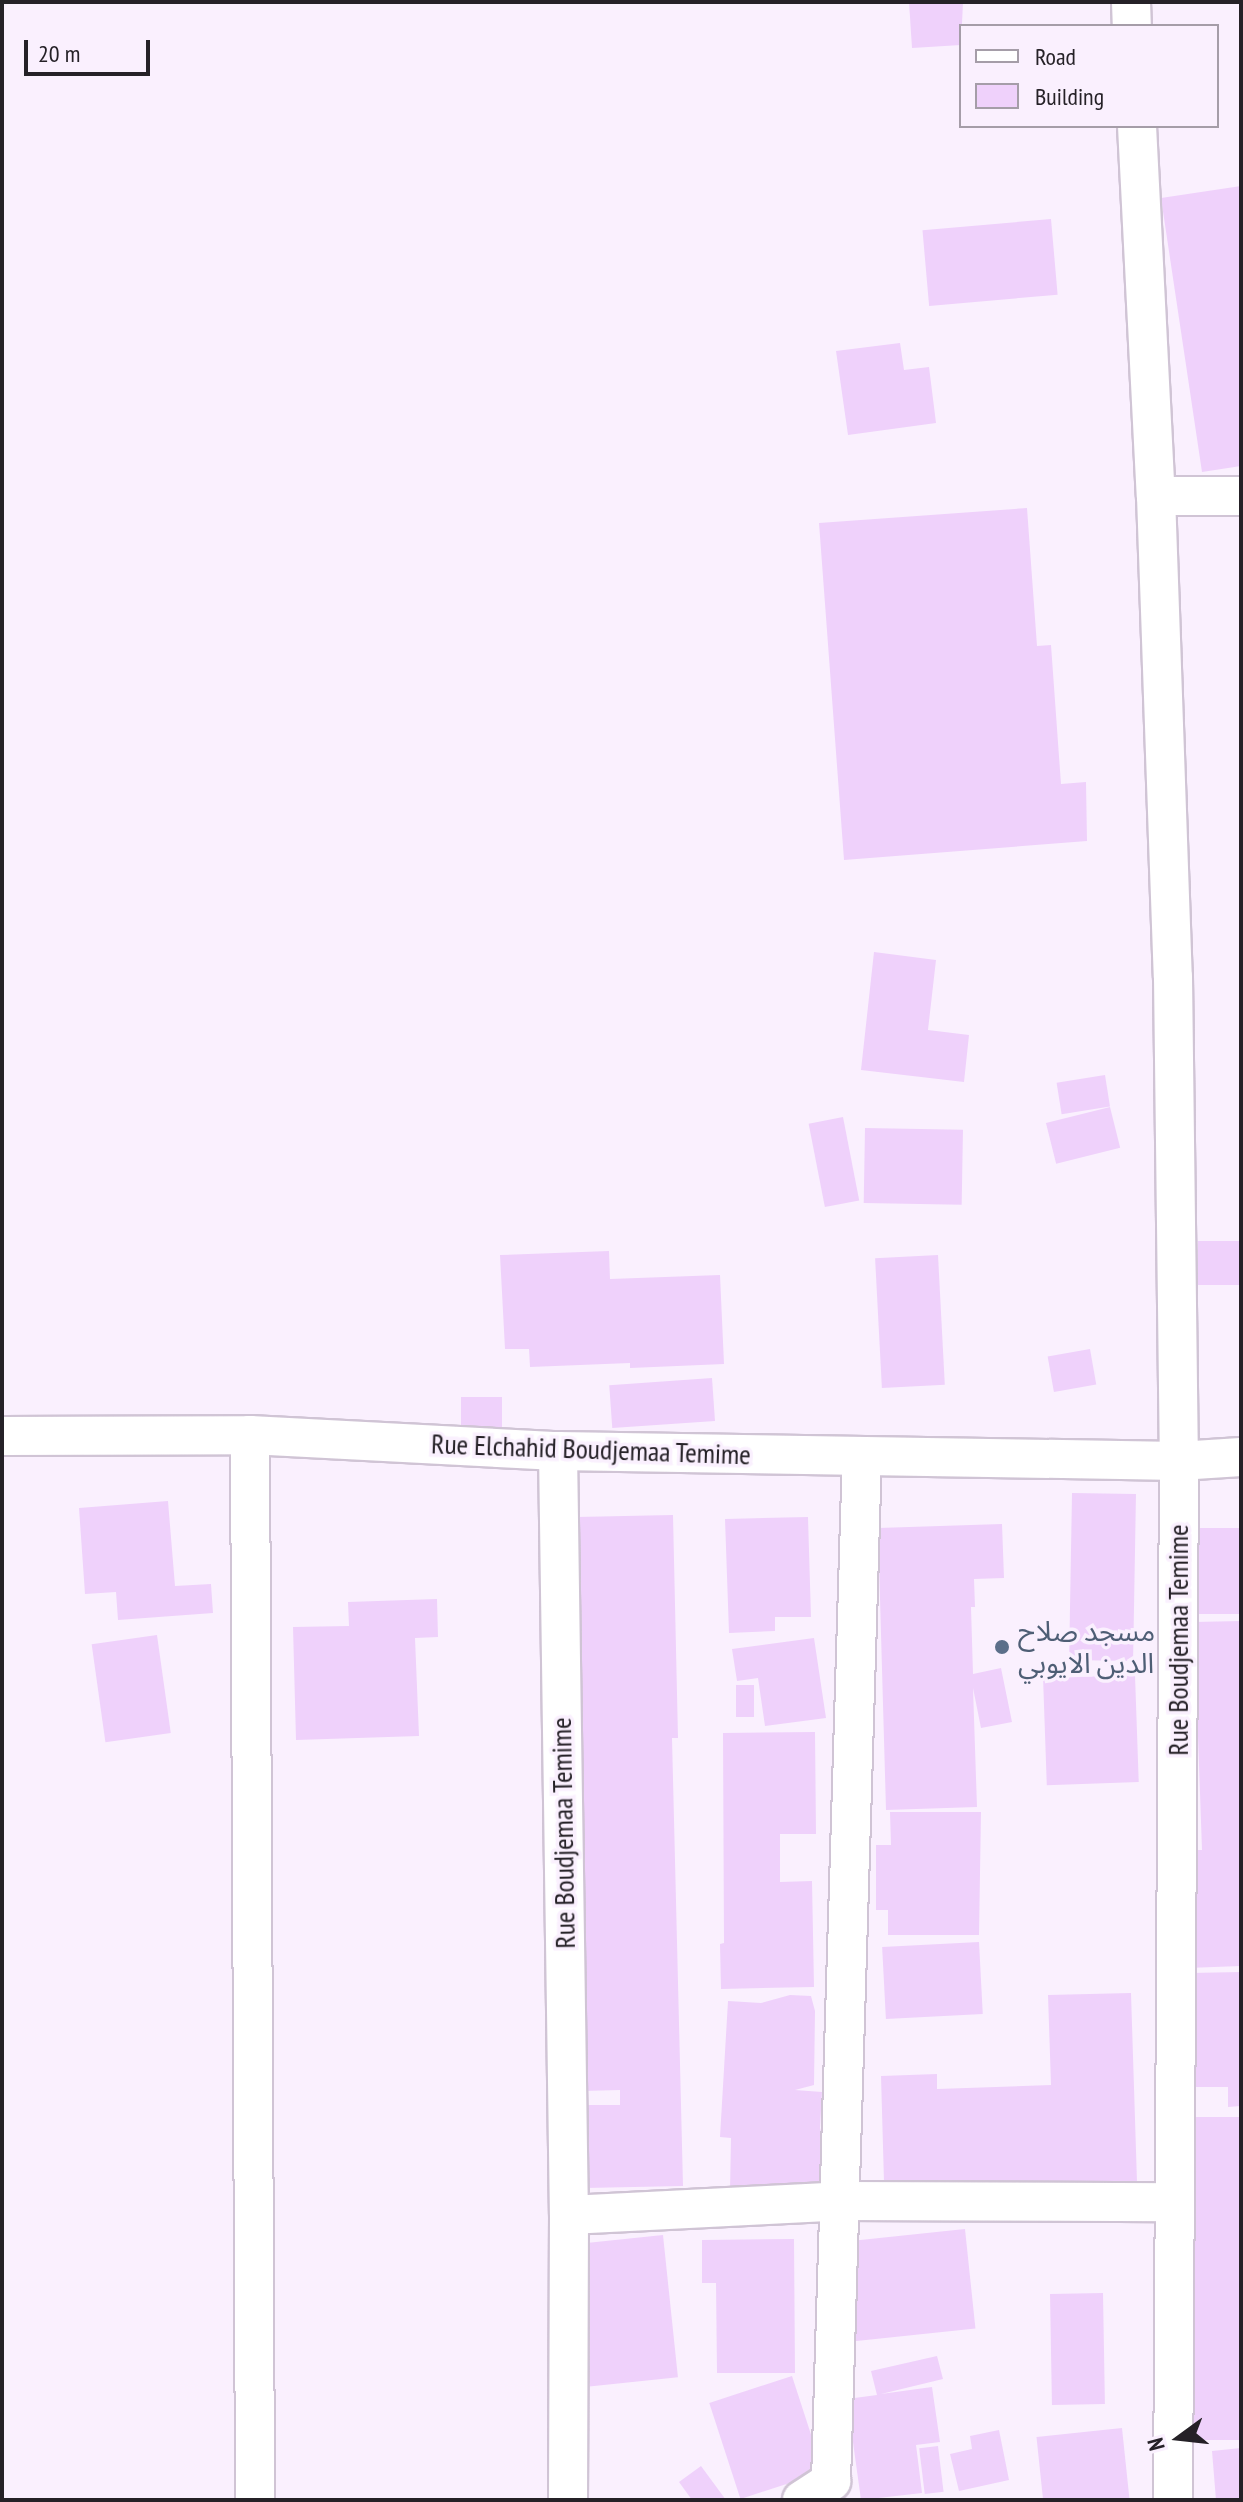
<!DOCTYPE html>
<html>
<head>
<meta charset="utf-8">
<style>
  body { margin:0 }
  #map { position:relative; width:1243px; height:2502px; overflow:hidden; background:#faf0fe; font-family:"PT Sans Narrow","Noto Sans Arabic",sans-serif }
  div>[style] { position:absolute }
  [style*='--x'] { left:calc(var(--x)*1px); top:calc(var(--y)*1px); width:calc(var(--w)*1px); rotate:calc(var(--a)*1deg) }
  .building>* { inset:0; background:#efd1fb; transform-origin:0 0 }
  .roads { filter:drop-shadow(2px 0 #d0c4d5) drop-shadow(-2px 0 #d0c4d5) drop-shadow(0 2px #d0c4d5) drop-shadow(0 -2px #d0c4d5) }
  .minor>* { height:38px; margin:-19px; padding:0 19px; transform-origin:19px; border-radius:19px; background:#fff }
  .dots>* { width:22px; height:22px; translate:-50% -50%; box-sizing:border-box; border:4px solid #faf0fe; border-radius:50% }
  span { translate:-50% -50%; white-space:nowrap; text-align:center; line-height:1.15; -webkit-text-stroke:7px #faf0fe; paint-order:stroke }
  .street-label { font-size:28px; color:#252127 }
  .service-label { font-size:28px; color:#4e5e75 }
  .left { translate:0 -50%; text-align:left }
  .frame { position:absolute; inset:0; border:4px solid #252127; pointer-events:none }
  .legend { position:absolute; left:959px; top:24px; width:260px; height:104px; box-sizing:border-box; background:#faf0fe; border:2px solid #a59da8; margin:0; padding:10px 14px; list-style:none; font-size:24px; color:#252127 }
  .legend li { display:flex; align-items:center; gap:16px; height:40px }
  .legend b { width:40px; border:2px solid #a59da8 }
  .north { position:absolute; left:1139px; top:2398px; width:80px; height:80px; -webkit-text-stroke:6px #faf0fe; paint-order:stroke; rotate:255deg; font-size:22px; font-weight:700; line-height:32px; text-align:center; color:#252127 }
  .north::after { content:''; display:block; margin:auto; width:28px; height:36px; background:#252127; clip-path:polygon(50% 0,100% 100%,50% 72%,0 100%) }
  .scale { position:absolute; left:24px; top:40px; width:126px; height:36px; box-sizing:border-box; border:4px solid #252127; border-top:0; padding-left:10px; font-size:24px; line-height:28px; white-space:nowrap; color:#252127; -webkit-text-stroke:6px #faf0fe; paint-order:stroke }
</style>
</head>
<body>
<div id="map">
  <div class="building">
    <div style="clip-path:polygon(909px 2px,963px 2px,961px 45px,912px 48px)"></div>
    <div style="clip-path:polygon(1241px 186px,1241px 466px,1202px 472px,1161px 198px)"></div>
    <div style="left:1051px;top:219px;width:76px;height:129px;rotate:85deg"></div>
    <div style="clip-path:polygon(900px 343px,904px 370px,929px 367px,936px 423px,848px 435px,836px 351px)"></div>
    <div style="clip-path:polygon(1027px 508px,1037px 646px,1051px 645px,1061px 784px,1086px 782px,1087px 841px,844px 860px,819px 523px)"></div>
    <div style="clip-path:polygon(874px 952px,936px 960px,928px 1030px,969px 1035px,964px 1082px,861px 1070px)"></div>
    <div style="left:1105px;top:1075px;width:32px;height:49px;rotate:81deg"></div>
    <div style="left:1110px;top:1107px;width:42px;height:66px;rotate:76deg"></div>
    <div style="left:843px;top:1117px;width:85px;height:35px;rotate:79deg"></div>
    <div style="left:865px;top:1128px;width:98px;height:75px;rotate:1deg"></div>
    <div style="left:1241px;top:1241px;width:44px;height:43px;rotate:90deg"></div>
    <div style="clip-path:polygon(609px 1251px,610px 1279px,720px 1275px,724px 1364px,630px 1368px,630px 1363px,530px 1367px,529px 1349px,505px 1349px,500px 1255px)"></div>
    <div style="left:938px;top:1255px;width:130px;height:63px;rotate:87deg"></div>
    <div style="left:1090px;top:1349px;width:36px;height:43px;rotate:80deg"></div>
    <div style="left:712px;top:1378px;width:43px;height:103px;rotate:86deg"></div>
    <div style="left:461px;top:1397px;width:41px;height:34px"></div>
    <div style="left:1072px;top:1493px;width:64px;height:167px;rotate:1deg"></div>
    <div style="clip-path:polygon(168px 1501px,175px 1586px,211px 1584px,213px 1613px,118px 1620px,116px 1592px,85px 1594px,79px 1508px)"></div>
    <div style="clip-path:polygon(673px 1515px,678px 1738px,672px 1738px,683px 2186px,585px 2188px,583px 2105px,620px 2105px,620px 2090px,582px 2091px,576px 1517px)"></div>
    <div style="clip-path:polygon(808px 1517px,811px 1617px,775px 1617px,775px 1631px,729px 1633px,725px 1519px)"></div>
    <div style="clip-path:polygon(1002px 1524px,1004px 1578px,974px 1579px,975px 1607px,971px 1607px,973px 1674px,1001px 1668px,1012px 1722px,981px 1728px,973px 1688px,977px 1807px,886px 1810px,878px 1528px)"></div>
    <div style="left:1241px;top:1528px;width:86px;height:51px;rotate:90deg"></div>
    <div style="clip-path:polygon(437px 1599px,438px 1637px,415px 1638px,419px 1736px,296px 1740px,293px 1627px,349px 1626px,348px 1602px)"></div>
    <div style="clip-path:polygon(1241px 1621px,1241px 1966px,1187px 1968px,1192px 1850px,1202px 1850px,1194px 1622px)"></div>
    <div style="left:157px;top:1635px;width:99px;height:66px;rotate:82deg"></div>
    <div style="clip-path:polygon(814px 1638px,826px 1718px,765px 1726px,758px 1678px,737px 1681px,732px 1649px)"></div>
    <div style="left:1135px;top:1675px;width:107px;height:92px;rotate:88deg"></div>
    <div style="left:736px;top:1685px;width:18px;height:32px"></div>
    <div style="clip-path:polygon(815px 1732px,816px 1834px,780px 1834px,780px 1882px,812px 1881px,814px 1987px,721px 1989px,720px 1944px,724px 1943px,723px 1733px)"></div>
    <div style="clip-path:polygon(890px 1812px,981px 1812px,979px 1935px,888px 1935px,888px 1910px,876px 1910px,876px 1845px,891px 1845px)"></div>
    <div style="left:979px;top:1942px;width:72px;height:97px;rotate:87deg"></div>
    <div style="clip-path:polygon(1241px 1972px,1241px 2106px,1228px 2107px,1228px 2087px,1192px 2087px,1190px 1973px)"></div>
    <div style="clip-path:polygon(1131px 1993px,1137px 2182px,926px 2188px,926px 2181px,884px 2182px,881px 2076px,937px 2074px,937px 2089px,1051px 2085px,1048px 1995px)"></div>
    <div style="clip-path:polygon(790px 1995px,811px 1996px,815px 2011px,814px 2085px,795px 2090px,822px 2092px,820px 2128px,827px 2153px,825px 2181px,778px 2194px,730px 2191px,731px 2138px,720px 2137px,728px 2001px,761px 2003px)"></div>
    <div style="left:1189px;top:2117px;width:52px;height:323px"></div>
    <div style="left:965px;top:2229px;width:100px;height:122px;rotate:84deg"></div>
    <div style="left:663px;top:2235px;width:143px;height:89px;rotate:84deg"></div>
    <div style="clip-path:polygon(794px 2239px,795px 2373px,717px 2373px,716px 2283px,702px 2283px,702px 2240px)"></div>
    <div style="left:1103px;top:2293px;width:111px;height:53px;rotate:89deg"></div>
    <div style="clip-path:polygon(937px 2356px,943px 2379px,881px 2394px,932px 2387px,940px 2442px,916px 2445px,922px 2493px,861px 2500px,847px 2399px,877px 2395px,871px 2371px)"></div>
    <div style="left:792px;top:2376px;width:101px;height:87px;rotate:72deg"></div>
    <div style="left:1122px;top:2428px;width:72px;height:86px;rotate:84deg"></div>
    <div style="clip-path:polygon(999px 2430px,1009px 2480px,959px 2491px,950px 2454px,972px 2449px,970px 2436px)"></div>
    <div style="left:938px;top:2446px;width:46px;height:19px;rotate:83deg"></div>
    <div style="clip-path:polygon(1241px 2448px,1241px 2500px,1216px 2500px,1212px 2451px)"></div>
    <div style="clip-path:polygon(701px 2466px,726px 2500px,692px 2500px,679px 2482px)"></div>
  </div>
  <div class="roads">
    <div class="minor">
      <div style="--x:1131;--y:2;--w:24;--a:88"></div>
      <div style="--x:1137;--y:126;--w:370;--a:87.1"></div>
      <div style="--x:1156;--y:496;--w:481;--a:88"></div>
      <div style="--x:1173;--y:977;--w:484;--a:89.3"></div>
      <div style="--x:1179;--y:1461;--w:1039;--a:90.33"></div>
      <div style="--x:1156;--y:496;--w:85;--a:0"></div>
      <div style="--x:250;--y:1435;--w:1065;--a:89.73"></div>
      <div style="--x:2;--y:1436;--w:248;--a:-0.2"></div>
      <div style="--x:250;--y:1435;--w:308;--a:3"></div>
      <div style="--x:558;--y:1451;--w:621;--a:0.92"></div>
      <div style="--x:1179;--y:1461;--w:62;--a:-3.7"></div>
      <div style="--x:558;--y:1451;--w:764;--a:89.18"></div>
      <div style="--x:569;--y:2215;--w:285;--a:90.2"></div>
      <div style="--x:569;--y:2215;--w:273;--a:-2.9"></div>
      <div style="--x:842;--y:2201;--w:333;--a:0.2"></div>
      <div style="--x:802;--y:2500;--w:35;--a:-33"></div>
      <div style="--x:831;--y:2481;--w:1025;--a:-88.27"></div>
    </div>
  </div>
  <div class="dots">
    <div style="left:1002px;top:1647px;background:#5c6f8a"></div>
  </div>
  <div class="street-label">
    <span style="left:591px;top:1449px;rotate:2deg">Rue Elchahid Boudjemaa Temime</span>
    <span style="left:1178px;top:1640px;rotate:-90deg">Rue Boudjemaa Temime</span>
    <span style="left:563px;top:1833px;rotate:-91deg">Rue Boudjemaa Temime</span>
  </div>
  <div class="service-label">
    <span class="left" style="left:1018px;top:1647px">مسجد صلاح<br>الدين الايوبي</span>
  </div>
  <div class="frame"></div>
  <ul class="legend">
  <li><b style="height:10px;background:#fff"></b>Road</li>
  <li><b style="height:22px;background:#efd1fb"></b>Building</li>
  </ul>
  <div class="north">N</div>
  <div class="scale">20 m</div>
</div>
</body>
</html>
